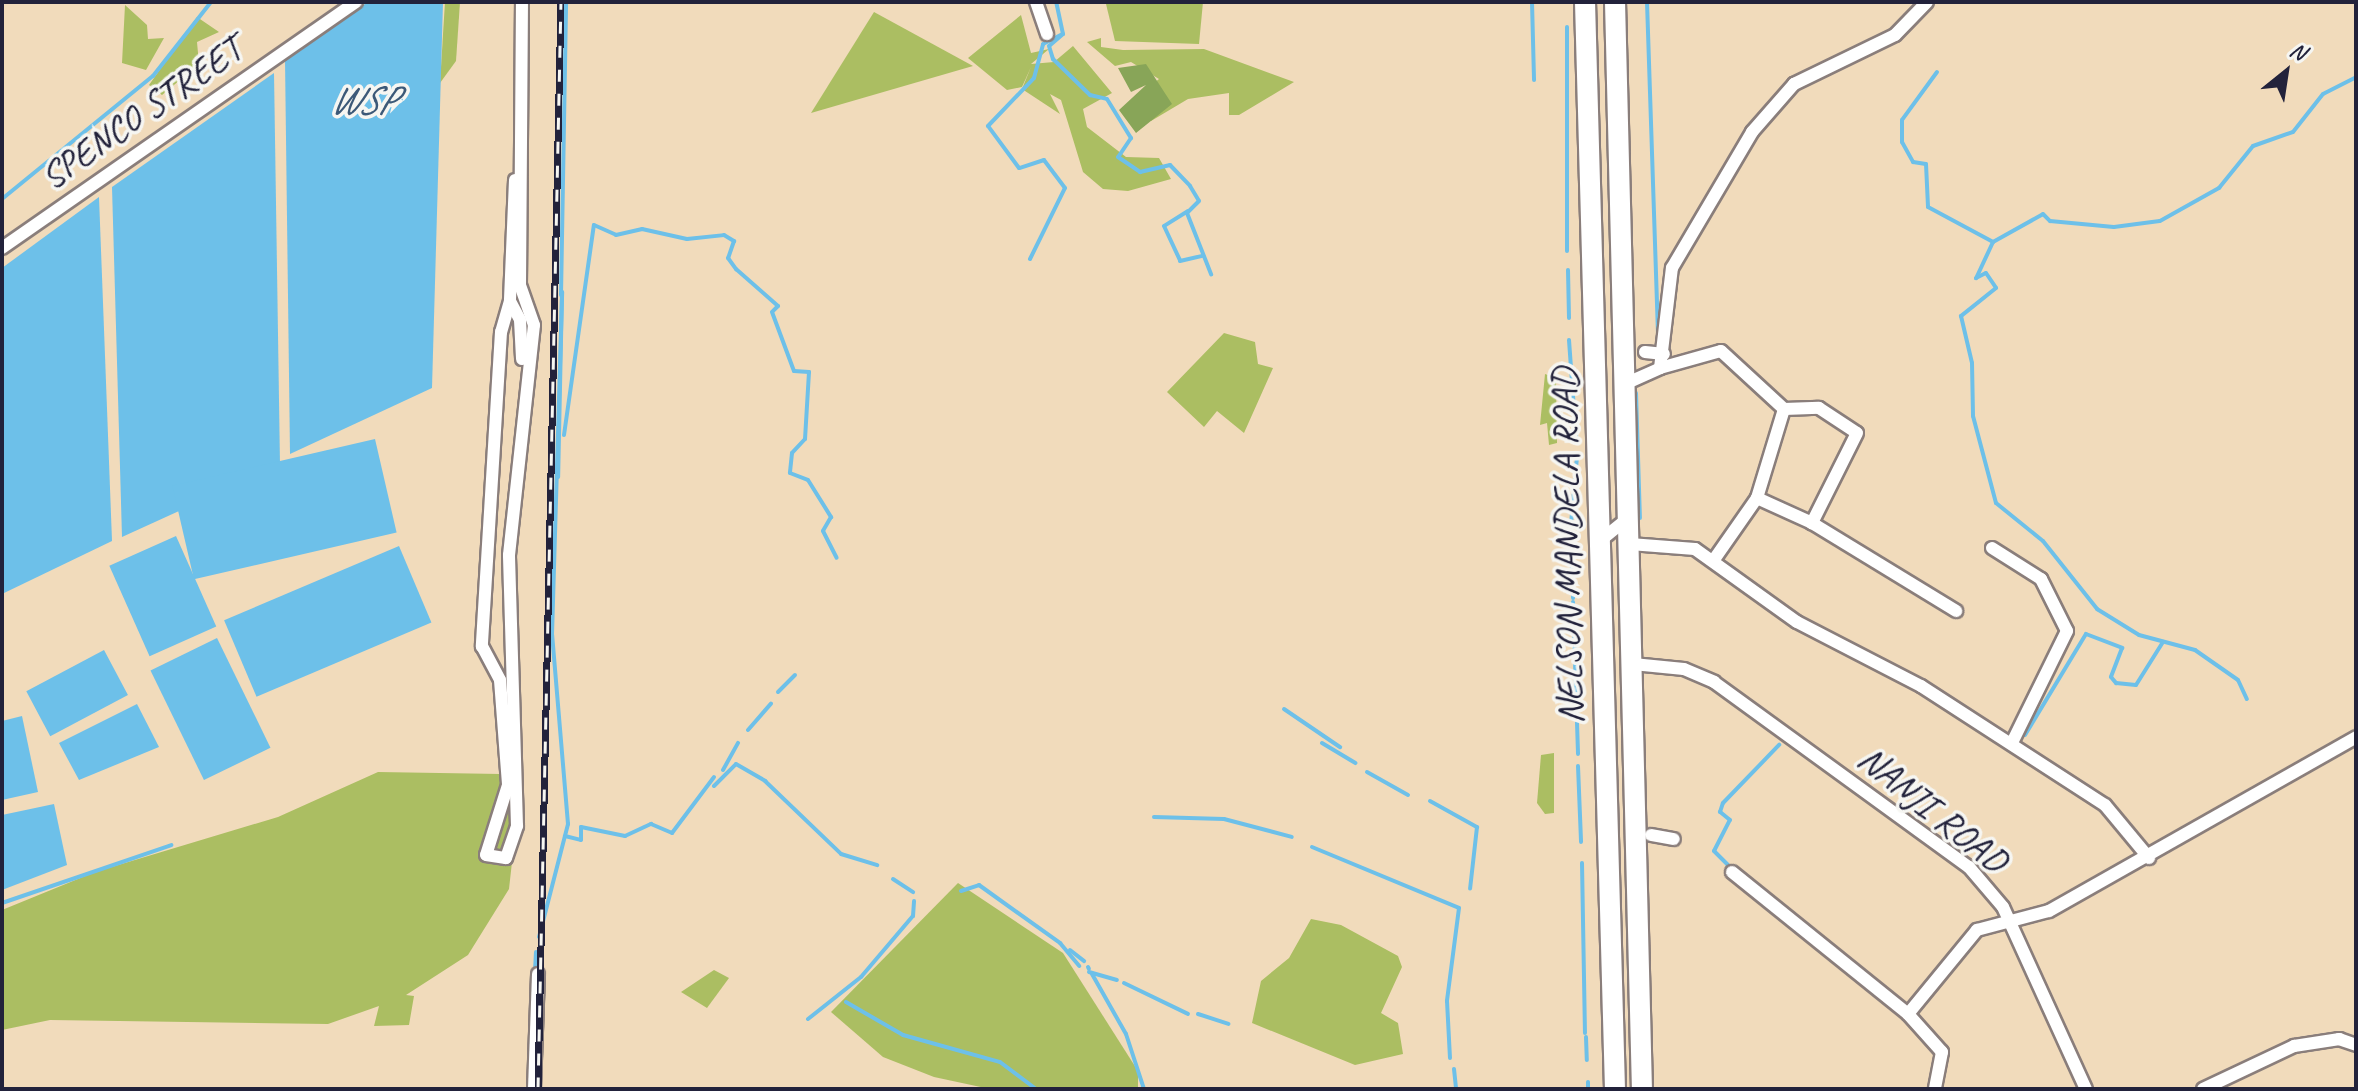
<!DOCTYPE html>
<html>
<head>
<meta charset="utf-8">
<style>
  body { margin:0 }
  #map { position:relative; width:2358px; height:1091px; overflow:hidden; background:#f1dbbb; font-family:Caveat,sans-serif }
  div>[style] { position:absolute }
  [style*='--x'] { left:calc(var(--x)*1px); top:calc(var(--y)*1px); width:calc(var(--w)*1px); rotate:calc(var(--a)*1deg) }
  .green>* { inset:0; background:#abbe62 }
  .forest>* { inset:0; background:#88a558 }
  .water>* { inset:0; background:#6dc0e9; transform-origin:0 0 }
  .stream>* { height:4px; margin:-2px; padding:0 2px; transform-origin:2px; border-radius:2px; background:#6dc0e9 }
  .roads { filter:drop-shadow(2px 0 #8a7e7b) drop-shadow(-2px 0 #8a7e7b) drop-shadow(0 2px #8a7e7b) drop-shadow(0 -2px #8a7e7b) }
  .street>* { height:12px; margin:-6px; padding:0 6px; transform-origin:6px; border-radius:6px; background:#fff }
  .primary>* { height:20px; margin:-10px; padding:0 10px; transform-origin:10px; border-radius:10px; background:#fff }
  .rail>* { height:7px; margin-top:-3.5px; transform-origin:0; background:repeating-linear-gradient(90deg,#f6f6f2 0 12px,#22223b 0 24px); box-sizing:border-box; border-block:2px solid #22223b }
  span { translate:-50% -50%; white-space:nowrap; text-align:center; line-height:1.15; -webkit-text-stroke:7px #f6f6f2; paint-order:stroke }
  .street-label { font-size:38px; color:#22223b }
  .water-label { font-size:40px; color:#3c5978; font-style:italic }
  .frame { position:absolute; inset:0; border:4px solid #22223b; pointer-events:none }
  .north { position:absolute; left:2246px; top:32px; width:80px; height:80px; -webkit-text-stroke:6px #f6f6f2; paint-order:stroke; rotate:30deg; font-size:22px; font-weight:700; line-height:32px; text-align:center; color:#22223b }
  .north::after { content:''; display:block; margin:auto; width:28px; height:36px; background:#22223b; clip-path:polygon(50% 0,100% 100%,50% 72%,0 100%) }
</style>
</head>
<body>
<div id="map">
  <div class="green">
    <div style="clip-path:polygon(445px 2px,460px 2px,456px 61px,440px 83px)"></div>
    <div style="clip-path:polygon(1203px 2px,1199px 44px,1115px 41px,1106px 4px)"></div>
    <div style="clip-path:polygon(125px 5px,147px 25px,148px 39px,164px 38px,146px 70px,122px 63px)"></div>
    <div style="clip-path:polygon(874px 12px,973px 66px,811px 113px)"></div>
    <div style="clip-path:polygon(1021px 15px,1031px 53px,1049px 49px,1031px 64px,1054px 62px,1073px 46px,1112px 93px,1083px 109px,1087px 127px,1126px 157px,1159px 158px,1171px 179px,1128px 191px,1103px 189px,1083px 172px,1061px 100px,1050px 94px,1060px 114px,1022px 89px,1031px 67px,1022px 87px,1007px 90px,968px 58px)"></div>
    <div style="clip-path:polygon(197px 17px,219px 32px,197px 42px,199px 64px,162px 95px,149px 85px)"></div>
    <div style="clip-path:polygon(1101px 38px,1101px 47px,1123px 50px,1204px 49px,1294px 82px,1239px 115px,1229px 115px,1229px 93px,1188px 99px,1151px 121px,1135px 98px,1159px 79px,1131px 62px,1115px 66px,1087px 42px)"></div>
    <div style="clip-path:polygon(1224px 333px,1255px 342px,1258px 364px,1273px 368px,1244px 433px,1217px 411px,1204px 427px,1167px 392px)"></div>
    <div style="clip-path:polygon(1545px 374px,1556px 378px,1557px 443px,1549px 445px,1547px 423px,1540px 425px)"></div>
    <div style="clip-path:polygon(1554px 753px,1554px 813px,1545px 814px,1537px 803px,1541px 755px)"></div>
    <div style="clip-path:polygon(378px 772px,501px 774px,515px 835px,509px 889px,468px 955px,406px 995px,414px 996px,409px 1025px,374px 1026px,379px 1006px,328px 1024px,50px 1020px,2px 1030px,2px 910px,95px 872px,278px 817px)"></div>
    <div style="clip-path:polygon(958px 883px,1063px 953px,1138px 1071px,1138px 1089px,990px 1089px,934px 1077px,883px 1057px,831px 1012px)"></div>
    <div style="clip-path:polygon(1311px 919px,1341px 925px,1398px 956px,1402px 967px,1381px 1013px,1398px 1023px,1403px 1054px,1355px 1065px,1252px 1023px,1261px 981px,1289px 958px)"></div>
    <div style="clip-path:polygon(714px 970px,729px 978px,707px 1008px,681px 992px)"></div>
  </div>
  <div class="forest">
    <div style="clip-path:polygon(1146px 64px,1172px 104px,1136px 133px,1119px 110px,1146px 85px,1131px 92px,1118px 68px)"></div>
  </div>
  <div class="water">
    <div style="clip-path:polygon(368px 2px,443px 2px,432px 388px,290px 454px,285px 59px)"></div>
    <div style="clip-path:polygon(274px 73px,280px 465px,122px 537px,112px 187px)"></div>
    <div style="clip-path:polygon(99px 197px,112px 541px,2px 594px,2px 268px)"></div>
    <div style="left:375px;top:439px;width:96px;height:208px;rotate:77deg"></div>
    <div style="left:176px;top:536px;width:99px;height:73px;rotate:66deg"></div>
    <div style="left:399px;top:546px;width:83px;height:190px;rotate:67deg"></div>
    <div style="left:217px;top:638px;width:122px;height:74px;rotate:64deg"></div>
    <div style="left:104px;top:650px;width:51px;height:88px;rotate:62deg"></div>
    <div style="clip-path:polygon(137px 704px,159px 747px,79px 780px,59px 743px)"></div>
    <div style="clip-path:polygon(22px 716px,38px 792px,2px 800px,2px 721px)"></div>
    <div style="clip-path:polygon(54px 804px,67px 865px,2px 890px,2px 815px)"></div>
  </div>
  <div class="stream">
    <div style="--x:1532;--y:2;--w:78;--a:88.5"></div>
    <div style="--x:1647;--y:2;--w:333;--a:88.1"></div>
    <div style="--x:1063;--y:34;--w:18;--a:139"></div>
    <div style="--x:1049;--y:46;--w:14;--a:73"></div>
    <div style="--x:1053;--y:59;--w:52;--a:44.2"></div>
    <div style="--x:1090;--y:95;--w:17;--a:13"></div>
    <div style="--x:1107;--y:99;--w:46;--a:58.4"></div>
    <div style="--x:1131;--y:138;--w:23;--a:124"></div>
    <div style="--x:1118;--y:157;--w:27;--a:34"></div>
    <div style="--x:1140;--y:172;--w:31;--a:-13"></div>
    <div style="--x:1170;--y:165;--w:29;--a:46"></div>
    <div style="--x:1190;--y:186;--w:17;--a:59"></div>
    <div style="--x:1199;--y:201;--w:17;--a:135"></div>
    <div style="--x:1187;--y:213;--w:66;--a:68.5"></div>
    <div style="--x:1937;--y:72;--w:59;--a:126.1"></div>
    <div style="--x:1902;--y:120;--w:22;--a:90"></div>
    <div style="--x:1902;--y:142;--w:23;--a:61"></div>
    <div style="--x:1913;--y:162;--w:13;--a:9"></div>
    <div style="--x:1926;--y:164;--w:43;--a:87.3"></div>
    <div style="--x:1928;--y:207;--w:74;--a:28.3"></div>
    <div style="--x:1993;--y:242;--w:57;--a:-29.2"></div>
    <div style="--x:2043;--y:214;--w:10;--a:45"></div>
    <div style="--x:2050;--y:221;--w:64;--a:5.4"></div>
    <div style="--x:2114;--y:227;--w:46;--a:-7.4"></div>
    <div style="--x:2160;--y:221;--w:68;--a:-29.2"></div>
    <div style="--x:2219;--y:188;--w:54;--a:-51"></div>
    <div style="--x:2253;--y:146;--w:42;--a:-19.3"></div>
    <div style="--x:2293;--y:132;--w:48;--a:-51.7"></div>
    <div style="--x:2323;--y:94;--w:37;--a:-27"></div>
    <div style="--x:2;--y:199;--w:195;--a:-39.2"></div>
    <div style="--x:153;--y:76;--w:94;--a:-51.9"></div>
    <div style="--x:1188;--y:211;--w:28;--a:148"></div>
    <div style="--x:1164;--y:226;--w:38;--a:65"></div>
    <div style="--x:1180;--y:261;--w:23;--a:-13"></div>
    <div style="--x:1993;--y:242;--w:40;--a:115"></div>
    <div style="--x:1976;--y:278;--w:11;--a:-27"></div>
    <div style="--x:1986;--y:273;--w:18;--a:56"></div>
    <div style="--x:1996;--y:288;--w:45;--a:141.3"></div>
    <div style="--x:1961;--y:316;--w:48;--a:76.8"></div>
    <div style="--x:1972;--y:363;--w:53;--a:88.9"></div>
    <div style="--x:1973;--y:416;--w:90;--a:75.2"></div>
    <div style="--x:1996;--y:503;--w:60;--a:39"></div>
    <div style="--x:2043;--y:541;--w:87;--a:51.5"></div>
    <div style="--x:2097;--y:609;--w:49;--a:31.8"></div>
    <div style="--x:2139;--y:635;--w:58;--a:15"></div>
    <div style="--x:2195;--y:650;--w:52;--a:34.9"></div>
    <div style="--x:2238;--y:680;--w:21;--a:65"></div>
    <div style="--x:1567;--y:251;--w:224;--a:-90"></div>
    <div style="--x:1030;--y:259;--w:79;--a:-63.8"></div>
    <div style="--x:1065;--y:188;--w:35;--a:-127"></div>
    <div style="--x:1044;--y:160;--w:26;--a:162"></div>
    <div style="--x:1019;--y:168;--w:52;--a:-126.4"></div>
    <div style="--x:988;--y:126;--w:66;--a:-46.2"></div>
    <div style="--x:1034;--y:78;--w:35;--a:-75"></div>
    <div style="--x:1043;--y:44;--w:22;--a:-27"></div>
    <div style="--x:1063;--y:34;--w:33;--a:-102"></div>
    <div style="--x:1568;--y:270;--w:48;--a:88.8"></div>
    <div style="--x:561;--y:295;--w:293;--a:-89"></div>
    <div style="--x:1569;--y:340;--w:97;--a:85.9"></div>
    <div style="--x:1636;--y:393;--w:125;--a:88.2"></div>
    <div style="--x:564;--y:435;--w:212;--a:-81.9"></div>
    <div style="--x:594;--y:225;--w:24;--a:24"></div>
    <div style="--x:616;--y:235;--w:27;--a:-13"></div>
    <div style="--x:642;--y:229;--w:46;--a:12.5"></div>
    <div style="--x:687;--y:239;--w:37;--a:-6"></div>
    <div style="--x:724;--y:235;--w:12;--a:31"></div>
    <div style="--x:734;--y:241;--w:18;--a:109"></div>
    <div style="--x:728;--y:258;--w:14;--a:54"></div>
    <div style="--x:736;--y:269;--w:56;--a:41.4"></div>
    <div style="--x:778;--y:306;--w:8;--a:135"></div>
    <div style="--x:772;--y:312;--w:63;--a:69.6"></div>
    <div style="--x:794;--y:371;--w:15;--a:4"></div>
    <div style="--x:809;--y:372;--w:67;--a:93.4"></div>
    <div style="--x:805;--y:439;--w:19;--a:133"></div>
    <div style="--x:792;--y:453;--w:20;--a:96"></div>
    <div style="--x:790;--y:473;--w:19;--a:21"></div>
    <div style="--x:808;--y:480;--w:44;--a:58.1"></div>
    <div style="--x:831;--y:517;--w:16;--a:120"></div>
    <div style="--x:823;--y:531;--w:30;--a:63"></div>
    <div style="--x:1571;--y:524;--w:67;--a:-84.9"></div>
    <div style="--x:1571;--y:545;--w:53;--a:87.8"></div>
    <div style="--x:1573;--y:602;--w:152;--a:88.1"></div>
    <div style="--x:778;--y:692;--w:24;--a:-45"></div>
    <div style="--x:1284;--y:709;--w:68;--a:34.2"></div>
    <div style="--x:748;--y:730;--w:35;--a:-49"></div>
    <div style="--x:2025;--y:735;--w:118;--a:-58.9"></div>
    <div style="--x:2086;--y:634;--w:39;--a:21"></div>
    <div style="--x:2122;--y:648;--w:31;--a:111"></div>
    <div style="--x:2111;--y:677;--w:8;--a:50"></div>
    <div style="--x:2116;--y:683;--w:20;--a:6"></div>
    <div style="--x:2136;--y:685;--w:51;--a:-57.9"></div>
    <div style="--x:1322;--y:743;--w:39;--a:31"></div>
    <div style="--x:1578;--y:766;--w:76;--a:87.7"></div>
    <div style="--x:723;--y:770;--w:31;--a:-61"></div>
    <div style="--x:1367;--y:772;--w:47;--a:29.3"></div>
    <div style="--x:714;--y:786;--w:31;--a:-45"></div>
    <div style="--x:736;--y:764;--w:34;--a:30"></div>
    <div style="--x:765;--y:781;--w:105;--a:43.8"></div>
    <div style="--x:841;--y:854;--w:38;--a:17"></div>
    <div style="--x:1430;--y:801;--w:54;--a:29"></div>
    <div style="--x:1477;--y:827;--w:62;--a:96.4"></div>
    <div style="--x:1154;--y:817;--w:70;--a:1.6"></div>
    <div style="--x:1224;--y:819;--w:70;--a:14.8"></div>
    <div style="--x:565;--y:836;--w:16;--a:14"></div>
    <div style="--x:581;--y:840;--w:13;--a:-90"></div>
    <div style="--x:581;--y:827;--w:45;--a:11.6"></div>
    <div style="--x:625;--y:836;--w:29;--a:-25"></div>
    <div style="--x:651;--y:824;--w:23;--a:23"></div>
    <div style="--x:672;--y:833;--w:70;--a:-53.1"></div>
    <div style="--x:1312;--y:847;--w:159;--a:22.5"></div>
    <div style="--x:1459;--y:908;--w:94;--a:97.4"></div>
    <div style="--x:1447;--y:1001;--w:57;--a:87"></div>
    <div style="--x:1582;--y:863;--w:170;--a:89"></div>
    <div style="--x:1731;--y:868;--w:24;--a:-135"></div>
    <div style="--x:1714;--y:851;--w:35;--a:-63"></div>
    <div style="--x:1730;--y:820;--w:13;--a:-141"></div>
    <div style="--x:1720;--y:812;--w:9;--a:-72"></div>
    <div style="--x:1723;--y:803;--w:81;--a:-46"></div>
    <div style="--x:893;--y:879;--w:24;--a:33"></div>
    <div style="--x:961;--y:891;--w:19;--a:-18"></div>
    <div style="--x:979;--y:885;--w:100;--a:35.6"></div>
    <div style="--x:1060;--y:943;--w:30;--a:50"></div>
    <div style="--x:2;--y:903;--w:179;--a:-18.9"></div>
    <div style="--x:539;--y:937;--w:117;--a:-75.6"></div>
    <div style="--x:568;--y:824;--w:190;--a:-94.8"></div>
    <div style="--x:552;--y:635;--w:343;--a:-88.3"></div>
    <div style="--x:562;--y:292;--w:185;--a:91.2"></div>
    <div style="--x:1070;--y:950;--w:18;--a:38"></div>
    <div style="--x:1088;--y:967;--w:2;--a:63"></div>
    <div style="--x:535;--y:971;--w:19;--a:-87"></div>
    <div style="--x:1089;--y:972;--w:29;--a:16"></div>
    <div style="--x:1092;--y:974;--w:69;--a:60.5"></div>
    <div style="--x:1126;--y:1034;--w:58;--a:71.9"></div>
    <div style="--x:1124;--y:983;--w:71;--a:25.8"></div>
    <div style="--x:846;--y:1002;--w:66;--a:30.1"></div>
    <div style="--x:903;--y:1035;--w:101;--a:15.6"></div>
    <div style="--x:1000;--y:1062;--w:45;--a:36.9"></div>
    <div style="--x:1198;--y:1014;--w:32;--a:18"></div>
    <div style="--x:808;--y:1019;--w:68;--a:-38.4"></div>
    <div style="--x:861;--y:977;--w:80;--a:-49.6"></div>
    <div style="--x:913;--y:916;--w:15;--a:-86"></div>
    <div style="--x:1586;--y:1037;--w:23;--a:88"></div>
    <div style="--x:1454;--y:1069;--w:20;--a:84"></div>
    <div style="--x:1588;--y:1089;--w:7;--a:-90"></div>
  </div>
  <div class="roads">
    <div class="street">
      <div style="--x:1036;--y:2;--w:34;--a:71"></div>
      <div style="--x:515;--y:180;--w:121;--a:92.4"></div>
      <div style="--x:510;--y:301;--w:21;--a:62"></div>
      <div style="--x:520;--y:320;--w:39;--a:87"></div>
      <div style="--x:2;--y:248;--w:431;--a:-34.8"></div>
      <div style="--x:510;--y:301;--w:32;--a:106"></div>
      <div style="--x:501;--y:332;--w:315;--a:93.5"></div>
      <div style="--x:482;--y:646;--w:38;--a:62"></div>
      <div style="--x:500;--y:680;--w:105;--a:85.6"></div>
      <div style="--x:508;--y:785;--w:73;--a:107.4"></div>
      <div style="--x:486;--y:855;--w:20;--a:9"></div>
      <div style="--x:506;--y:858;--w:34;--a:-71"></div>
      <div style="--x:517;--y:826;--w:271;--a:-91.7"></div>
      <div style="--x:509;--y:555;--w:231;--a:-83.8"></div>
      <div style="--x:534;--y:325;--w:42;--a:-109.3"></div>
      <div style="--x:520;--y:285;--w:283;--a:-89.6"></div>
      <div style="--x:1645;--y:352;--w:19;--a:6"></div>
      <div style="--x:1660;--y:368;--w:63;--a:-15.6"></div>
      <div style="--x:1721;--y:351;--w:86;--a:42.6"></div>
      <div style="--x:1627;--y:383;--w:36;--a:-24"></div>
      <div style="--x:1660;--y:368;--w:101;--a:-83.2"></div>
      <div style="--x:1672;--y:268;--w:158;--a:-59.5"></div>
      <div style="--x:1752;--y:132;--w:64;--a:-48.8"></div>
      <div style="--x:1794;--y:84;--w:112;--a:-25.9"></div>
      <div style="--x:1895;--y:35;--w:46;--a:-45.9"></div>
      <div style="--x:1757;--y:498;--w:60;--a:24.4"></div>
      <div style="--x:1601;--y:540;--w:36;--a:-39"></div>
      <div style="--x:1630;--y:544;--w:65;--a:4.4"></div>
      <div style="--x:1695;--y:549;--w:125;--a:35.6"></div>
      <div style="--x:1797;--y:622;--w:140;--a:27.3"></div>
      <div style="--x:1921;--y:686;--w:219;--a:32.9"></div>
      <div style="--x:2105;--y:805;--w:69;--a:50.3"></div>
      <div style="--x:1992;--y:548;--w:58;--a:32.3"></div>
      <div style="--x:2041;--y:579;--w:58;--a:63.4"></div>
      <div style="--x:2067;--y:631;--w:125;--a:116.2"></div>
      <div style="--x:1713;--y:561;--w:77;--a:-55.1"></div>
      <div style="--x:1757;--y:498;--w:93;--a:-73.1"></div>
      <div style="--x:1784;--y:409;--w:35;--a:-2"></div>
      <div style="--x:1819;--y:408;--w:45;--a:33.3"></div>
      <div style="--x:1857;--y:433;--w:101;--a:116.6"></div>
      <div style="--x:1812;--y:523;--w:169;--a:31.4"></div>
      <div style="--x:1633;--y:664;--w:51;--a:5.6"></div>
      <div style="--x:1684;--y:669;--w:33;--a:23"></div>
      <div style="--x:1714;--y:682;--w:315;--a:36"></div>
      <div style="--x:1969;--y:867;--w:52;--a:49.6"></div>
      <div style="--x:2003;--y:907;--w:200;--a:65.5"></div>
      <div style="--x:1651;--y:835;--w:23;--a:10"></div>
      <div style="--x:1732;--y:872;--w:226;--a:38.9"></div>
      <div style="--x:1908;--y:1014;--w:51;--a:48.2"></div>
      <div style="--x:1942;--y:1052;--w:38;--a:101"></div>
      <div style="--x:1908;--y:1014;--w:109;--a:-50.6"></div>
      <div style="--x:1977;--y:930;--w:74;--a:-14.8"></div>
      <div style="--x:2049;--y:911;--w:353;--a:-29.5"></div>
      <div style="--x:534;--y:1089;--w:115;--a:-88"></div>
      <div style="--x:2203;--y:1089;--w:101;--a:-25.3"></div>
      <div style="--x:2294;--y:1046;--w:46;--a:-8.8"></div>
      <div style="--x:2339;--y:1039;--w:18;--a:19"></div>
    </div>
    <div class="primary">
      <div style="--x:1585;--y:2;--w:1087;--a:88.42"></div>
      <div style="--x:1615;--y:2;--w:1087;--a:88.58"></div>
    </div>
  </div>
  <div class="rail">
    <div style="--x:538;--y:1089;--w:1087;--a:-88.79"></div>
  </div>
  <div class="street-label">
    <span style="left:141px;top:113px;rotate:-35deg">SPENCO STREET</span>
    <span style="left:1567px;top:546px;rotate:-91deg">NELSON MANDELA ROAD</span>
    <span style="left:1933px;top:809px;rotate:39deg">NANJI ROAD</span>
  </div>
  <div class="water-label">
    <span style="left:363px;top:100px">WSP</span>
  </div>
  <div class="frame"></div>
  <div class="north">N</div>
</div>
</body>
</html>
